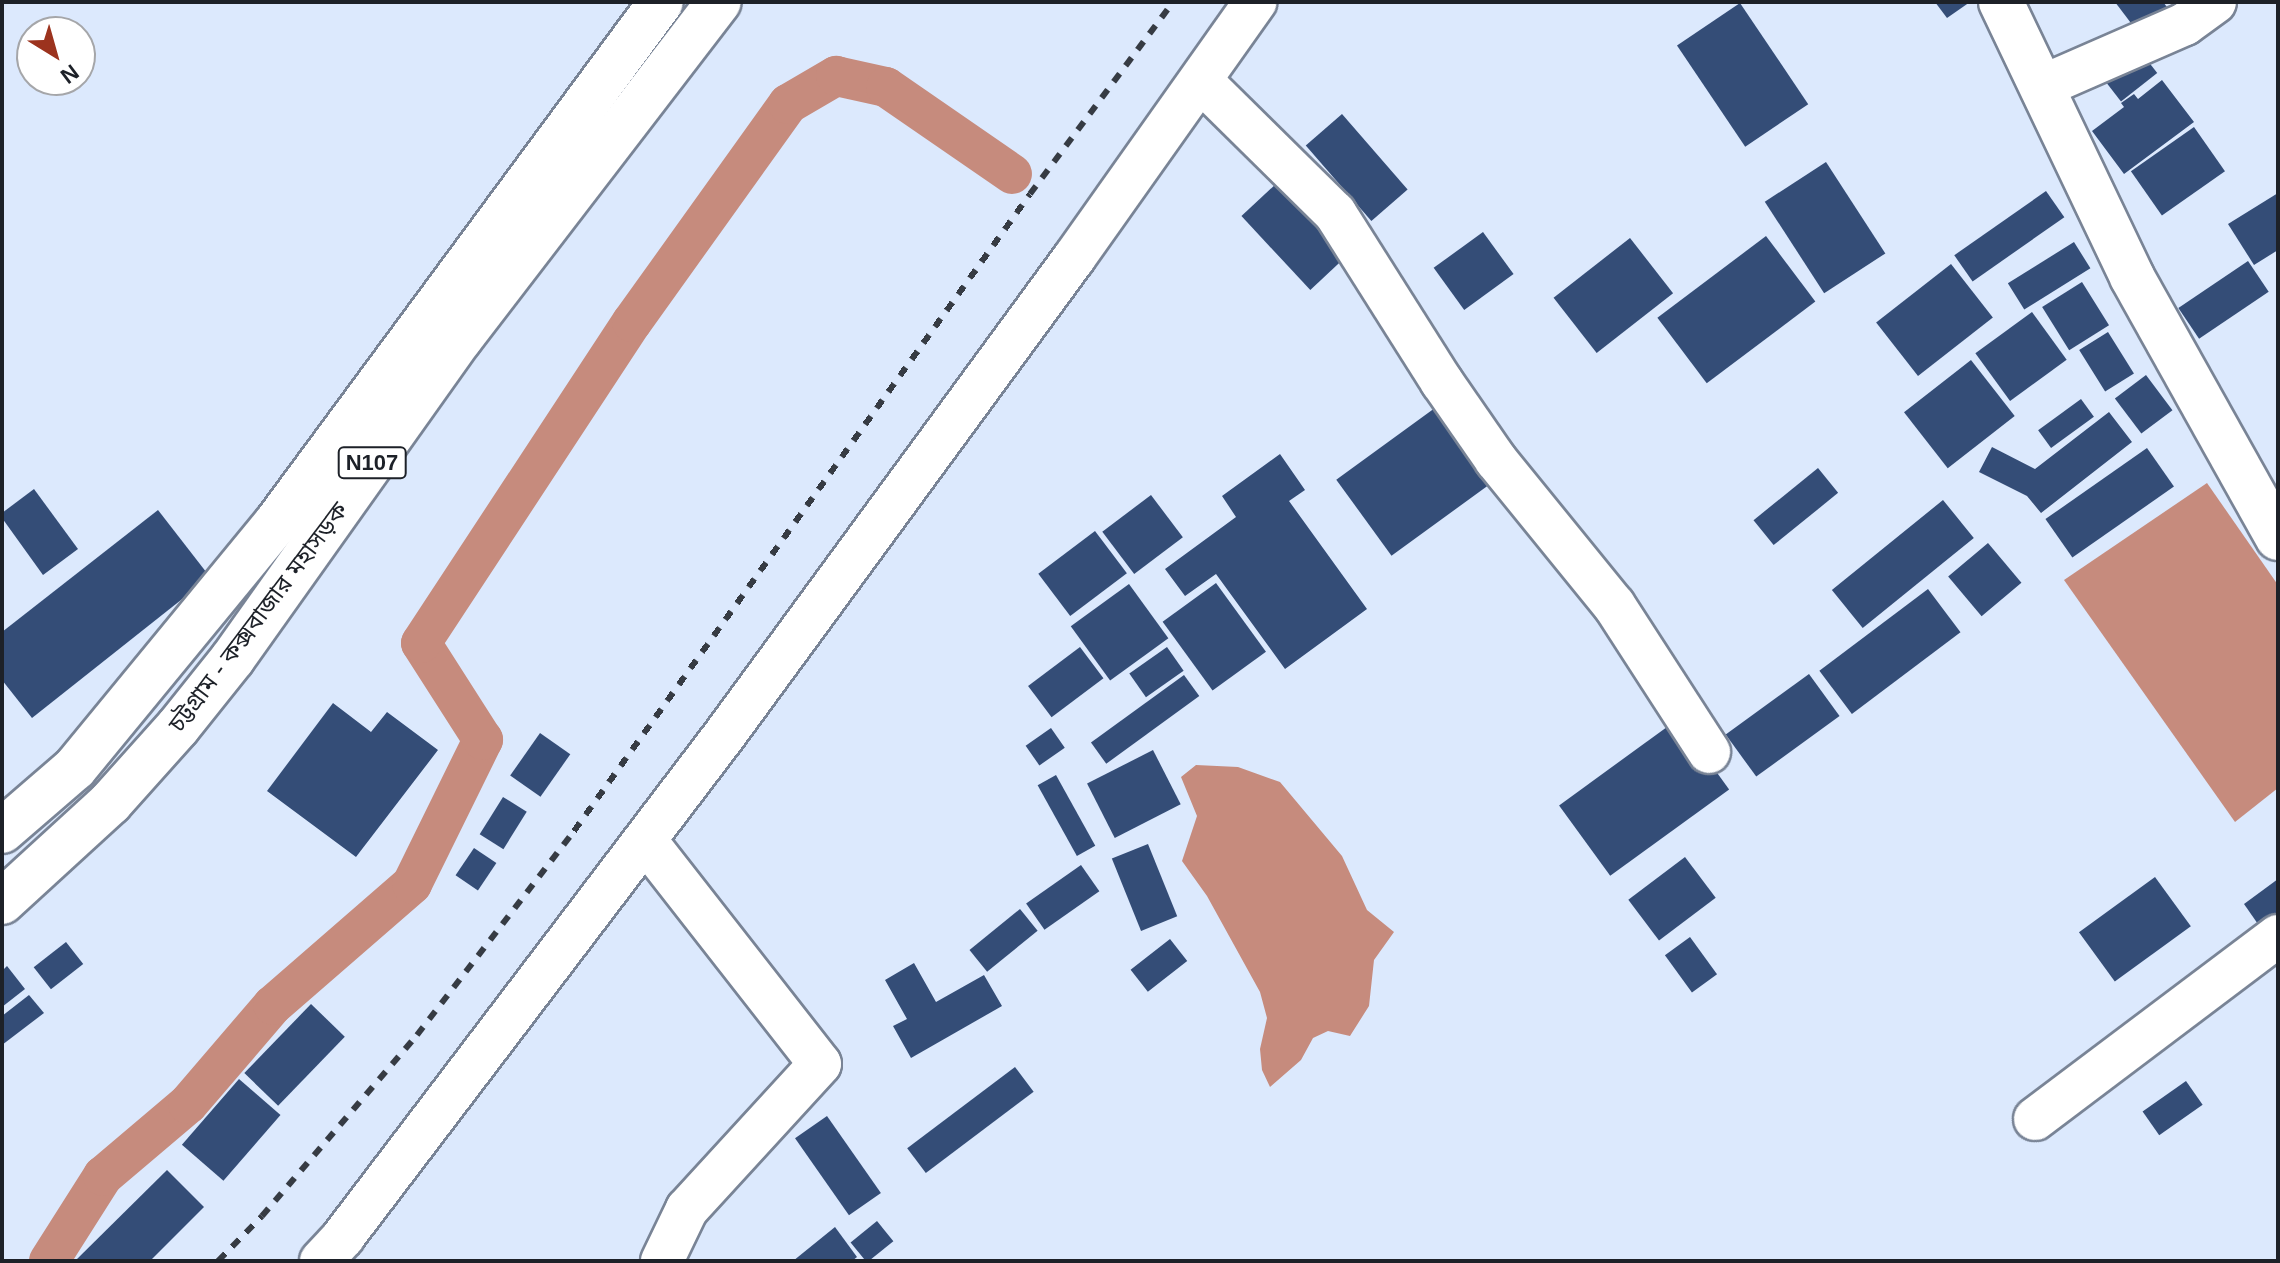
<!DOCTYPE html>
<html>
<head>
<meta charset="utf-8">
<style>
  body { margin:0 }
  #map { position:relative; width:2280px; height:1263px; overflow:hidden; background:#dce9fd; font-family:Helvetica,"Noto Sans Bengali",sans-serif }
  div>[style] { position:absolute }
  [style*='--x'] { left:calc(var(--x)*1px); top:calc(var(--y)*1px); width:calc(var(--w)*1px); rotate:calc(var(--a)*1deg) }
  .water>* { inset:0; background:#c68b7d }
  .canal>* { height:40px; margin:-20px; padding:0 20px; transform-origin:20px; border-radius:20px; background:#c68b7d }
  .building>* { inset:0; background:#344d77; transform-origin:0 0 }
  .roads { filter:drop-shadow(2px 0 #798496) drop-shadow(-2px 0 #798496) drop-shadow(0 2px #798496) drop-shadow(0 -2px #798496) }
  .minor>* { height:42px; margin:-21px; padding:0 21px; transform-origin:21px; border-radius:21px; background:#fff }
  .tertiary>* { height:44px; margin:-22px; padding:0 22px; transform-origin:22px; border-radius:22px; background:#fff }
  .trunk>* { height:44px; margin:-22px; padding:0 22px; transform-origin:22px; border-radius:22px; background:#fff }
  .rail>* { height:6px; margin-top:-3px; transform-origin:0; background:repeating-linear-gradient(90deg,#363b43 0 10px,transparent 0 20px) }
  span { translate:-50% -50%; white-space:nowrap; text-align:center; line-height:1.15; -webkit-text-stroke:8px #fff; paint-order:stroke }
  .shield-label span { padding:2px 6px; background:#fff; border:2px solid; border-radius:6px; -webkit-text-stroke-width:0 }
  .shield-label { font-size:22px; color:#1d2128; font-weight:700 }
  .street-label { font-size:24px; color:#1d2128 }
  .frame { position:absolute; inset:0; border:4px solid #1d2128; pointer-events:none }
  .north { position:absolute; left:16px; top:16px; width:80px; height:80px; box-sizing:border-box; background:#fff; border:2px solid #a5a6a9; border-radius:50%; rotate:143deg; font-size:22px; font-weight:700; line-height:32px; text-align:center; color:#1d2128 }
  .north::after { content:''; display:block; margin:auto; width:28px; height:36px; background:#9c331e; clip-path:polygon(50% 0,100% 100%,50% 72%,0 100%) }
</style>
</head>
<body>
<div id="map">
  <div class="water">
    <div style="clip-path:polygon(2207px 483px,2278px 585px,2278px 788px,2235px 822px,2064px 580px)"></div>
    <div style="clip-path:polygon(1196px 765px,1238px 767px,1280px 782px,1342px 856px,1367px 910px,1394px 932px,1374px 960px,1369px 1006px,1350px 1036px,1328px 1031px,1313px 1038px,1301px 1060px,1270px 1087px,1262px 1070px,1260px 1049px,1267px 1018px,1260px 992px,1207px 896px,1182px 861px,1197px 816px,1181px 777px)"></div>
  </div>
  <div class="canal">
    <div style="--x:49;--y:1261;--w:101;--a:-57.6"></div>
    <div style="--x:103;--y:1176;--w:111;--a:-40.3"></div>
    <div style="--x:188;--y:1104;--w:130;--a:-49.4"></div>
    <div style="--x:273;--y:1005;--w:184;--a:-41"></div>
    <div style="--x:412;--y:884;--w:161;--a:-63.8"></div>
    <div style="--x:483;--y:740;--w:115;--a:-122.6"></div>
    <div style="--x:421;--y:643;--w:384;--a:-56.7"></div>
    <div style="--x:632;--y:322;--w:268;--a:-54.4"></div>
    <div style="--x:788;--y:104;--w:56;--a:-30.3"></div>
    <div style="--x:836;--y:76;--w:51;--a:12.4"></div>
    <div style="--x:886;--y:87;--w:153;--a:34.6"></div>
  </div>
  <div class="building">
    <div style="clip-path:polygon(1935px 2px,1970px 2px,1947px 18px)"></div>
    <div style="clip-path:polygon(2115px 2px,2163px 2px,2171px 12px,2140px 35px)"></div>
    <div style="left:1740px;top:3px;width:122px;height:76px;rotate:56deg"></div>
    <div style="left:2140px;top:51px;width:28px;height:46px;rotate:52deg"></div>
    <div style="clip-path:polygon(2162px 80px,2194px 122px,2124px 174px,2092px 131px,2124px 107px,2121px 103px,2134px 94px,2138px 99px)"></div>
    <div style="left:1342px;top:114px;width:100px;height:48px;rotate:49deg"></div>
    <div style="left:2194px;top:127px;width:54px;height:77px;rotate:55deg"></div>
    <div style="left:1826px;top:162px;width:109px;height:73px;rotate:57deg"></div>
    <div style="left:1278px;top:182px;width:101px;height:50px;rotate:47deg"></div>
    <div style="left:2046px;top:191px;width:32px;height:112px;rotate:55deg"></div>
    <div style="clip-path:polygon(2278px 193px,2278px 250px,2254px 265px,2228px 224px)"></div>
    <div style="left:1483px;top:232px;width:52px;height:61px;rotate:54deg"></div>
    <div style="left:1766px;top:236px;width:82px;height:136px;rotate:53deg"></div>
    <div style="left:1630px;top:238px;width:70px;height:97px;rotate:52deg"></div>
    <div style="left:2074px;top:242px;width:31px;height:78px;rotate:58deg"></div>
    <div style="left:2248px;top:261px;width:37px;height:84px;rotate:56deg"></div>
    <div style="left:1951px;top:264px;width:68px;height:95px;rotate:52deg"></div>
    <div style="left:2082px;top:282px;width:51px;height:47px;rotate:58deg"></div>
    <div style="left:2032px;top:312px;width:59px;height:70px;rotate:54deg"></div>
    <div style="left:2108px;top:332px;width:49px;height:34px;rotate:58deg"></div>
    <div style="left:1971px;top:360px;width:71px;height:85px;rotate:52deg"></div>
    <div style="left:2146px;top:375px;width:44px;height:39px;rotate:53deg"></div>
    <div style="left:2081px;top:399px;width:22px;height:53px;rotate:54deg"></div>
    <div style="left:1439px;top:405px;width:94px;height:127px;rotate:54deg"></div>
    <div style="clip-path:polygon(2109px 412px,2132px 442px,2041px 513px,2027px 496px,1979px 472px,1992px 447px,2035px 469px)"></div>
    <div style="left:2147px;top:448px;width:47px;height:124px;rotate:55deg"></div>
    <div style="clip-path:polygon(1280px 454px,1305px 490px,1289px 501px,1367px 609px,1285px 669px,1216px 574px,1185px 596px,1165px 569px,1236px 517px,1222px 496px)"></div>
    <div style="left:1818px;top:468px;width:32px;height:83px;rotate:51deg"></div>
    <div style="clip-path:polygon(34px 489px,78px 549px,43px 575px,2px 518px,2px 513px)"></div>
    <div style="left:1151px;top:495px;width:53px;height:61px;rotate:53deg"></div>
    <div style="left:1943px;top:500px;width:49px;height:143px;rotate:51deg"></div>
    <div style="clip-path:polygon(158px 510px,210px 577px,32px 718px,2px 680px,2px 632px)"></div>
    <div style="left:1095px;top:531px;width:53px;height:71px;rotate:53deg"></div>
    <div style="left:1988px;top:543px;width:52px;height:52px;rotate:50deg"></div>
    <div style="left:1216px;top:583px;width:85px;height:66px;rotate:54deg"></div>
    <div style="left:1129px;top:584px;width:67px;height:72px;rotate:54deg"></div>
    <div style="left:1928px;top:589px;width:54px;height:136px;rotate:53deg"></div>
    <div style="left:1080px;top:647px;width:39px;height:65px;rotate:53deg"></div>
    <div style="left:1167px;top:647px;width:29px;height:46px;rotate:55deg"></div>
    <div style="left:1809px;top:674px;width:52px;height:103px;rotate:54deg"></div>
    <div style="left:1184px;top:675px;width:26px;height:115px;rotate:54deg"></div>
    <div style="clip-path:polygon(333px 703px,371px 732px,387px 712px,438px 750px,356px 857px,267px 791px)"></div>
    <div style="left:1678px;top:719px;width:87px;height:147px;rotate:54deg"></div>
    <div style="left:1051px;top:728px;width:24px;height:31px;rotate:55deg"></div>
    <div style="left:540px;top:733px;width:37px;height:52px;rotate:35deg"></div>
    <div style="left:1153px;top:750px;width:61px;height:74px;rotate:63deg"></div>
    <div style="left:1056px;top:775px;width:81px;height:21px;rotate:61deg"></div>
    <div style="left:503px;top:797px;width:28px;height:44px;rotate:32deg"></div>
    <div style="left:1148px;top:844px;width:78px;height:39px;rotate:68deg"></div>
    <div style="left:474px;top:848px;width:27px;height:33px;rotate:34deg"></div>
    <div style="left:1685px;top:857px;width:51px;height:71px;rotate:53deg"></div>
    <div style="left:1081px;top:865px;width:32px;height:67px;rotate:55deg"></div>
    <div style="left:2155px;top:877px;width:61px;height:94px;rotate:54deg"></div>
    <div style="clip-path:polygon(2278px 879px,2278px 914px,2260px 927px,2244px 904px)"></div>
    <div style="left:1020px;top:909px;width:28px;height:65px;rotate:51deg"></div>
    <div style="left:1690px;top:937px;width:46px;height:31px;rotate:54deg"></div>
    <div style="left:1170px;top:939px;width:28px;height:50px;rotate:52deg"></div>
    <div style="left:66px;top:942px;width:28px;height:41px;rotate:52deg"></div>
    <div style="clip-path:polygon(914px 963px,936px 1002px,984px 975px,1002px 1006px,911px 1058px,893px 1026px,907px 1019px,885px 980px)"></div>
    <div style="clip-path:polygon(7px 966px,25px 989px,2px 1007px,2px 971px)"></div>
    <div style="clip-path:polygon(29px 995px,44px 1013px,2px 1045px,2px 1016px)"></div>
    <div style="left:311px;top:1004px;width:47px;height:96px;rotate:44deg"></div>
    <div style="left:1015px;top:1067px;width:31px;height:135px;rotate:53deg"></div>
    <div style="left:239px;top:1079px;width:55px;height:87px;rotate:41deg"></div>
    <div style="left:2186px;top:1081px;width:29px;height:53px;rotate:55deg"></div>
    <div style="left:827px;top:1116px;width:94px;height:39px;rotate:55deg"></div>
    <div style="clip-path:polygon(167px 1170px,204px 1207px,150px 1261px,75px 1261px)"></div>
    <div style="left:877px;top:1221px;width:26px;height:34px;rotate:51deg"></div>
    <div style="clip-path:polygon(835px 1227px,857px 1257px,852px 1261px,793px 1261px)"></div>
  </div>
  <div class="roads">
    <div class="minor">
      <div style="--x:1201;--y:81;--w:188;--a:44.6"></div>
      <div style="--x:1335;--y:213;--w:200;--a:57.7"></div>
      <div style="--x:1442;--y:382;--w:95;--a:55.3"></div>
      <div style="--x:1496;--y:460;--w:187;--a:50.9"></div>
      <div style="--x:1614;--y:605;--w:175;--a:57.1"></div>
      <div style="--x:2043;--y:86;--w:155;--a:-23.6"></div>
      <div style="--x:2185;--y:24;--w:37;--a:-36"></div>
      <div style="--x:645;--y:840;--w:284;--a:52"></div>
      <div style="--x:820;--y:1064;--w:197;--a:132.5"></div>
      <div style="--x:687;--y:1209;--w:58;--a:115.7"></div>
      <div style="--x:2035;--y:1119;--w:304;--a:-37"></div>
      <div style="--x:321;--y:1261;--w:33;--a:-47"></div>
      <div style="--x:343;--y:1237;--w:628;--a:-52.77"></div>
      <div style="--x:723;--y:737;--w:594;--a:-53.77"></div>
      <div style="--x:1074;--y:258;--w:314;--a:-54.7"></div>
    </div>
    <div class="tertiary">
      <div style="--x:2001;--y:2;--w:305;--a:64.5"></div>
      <div style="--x:2132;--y:277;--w:299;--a:60.8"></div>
    </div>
    <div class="trunk">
      <div style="--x:2;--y:831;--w:96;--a:-40.8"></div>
      <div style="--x:75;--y:768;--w:318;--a:-50.6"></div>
      <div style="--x:277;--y:522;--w:646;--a:-53.56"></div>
      <div style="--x:2;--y:902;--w:147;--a:-42.5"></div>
      <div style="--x:110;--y:803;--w:102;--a:-48.2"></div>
      <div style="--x:178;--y:727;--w:88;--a:-51.4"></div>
      <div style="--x:233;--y:658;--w:392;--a:-54.6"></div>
      <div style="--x:460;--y:339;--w:425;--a:-52.5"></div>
    </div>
  </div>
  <div class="rail">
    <div style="--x:218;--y:1261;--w:63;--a:-45.6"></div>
    <div style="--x:262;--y:1216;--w:238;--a:-49.4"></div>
    <div style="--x:417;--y:1035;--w:257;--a:-52.4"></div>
    <div style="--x:574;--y:831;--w:783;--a:-54.4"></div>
    <div style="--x:1030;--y:194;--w:239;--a:-53.3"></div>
  </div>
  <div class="shield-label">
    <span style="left:372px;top:463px">N107</span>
  </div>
  <div class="street-label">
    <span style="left:258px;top:617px;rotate:-53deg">চট্টগ্রাম - কক্সবাজার মহাসড়ক</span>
  </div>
  <div class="frame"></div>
  <div class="north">N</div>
</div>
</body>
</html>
